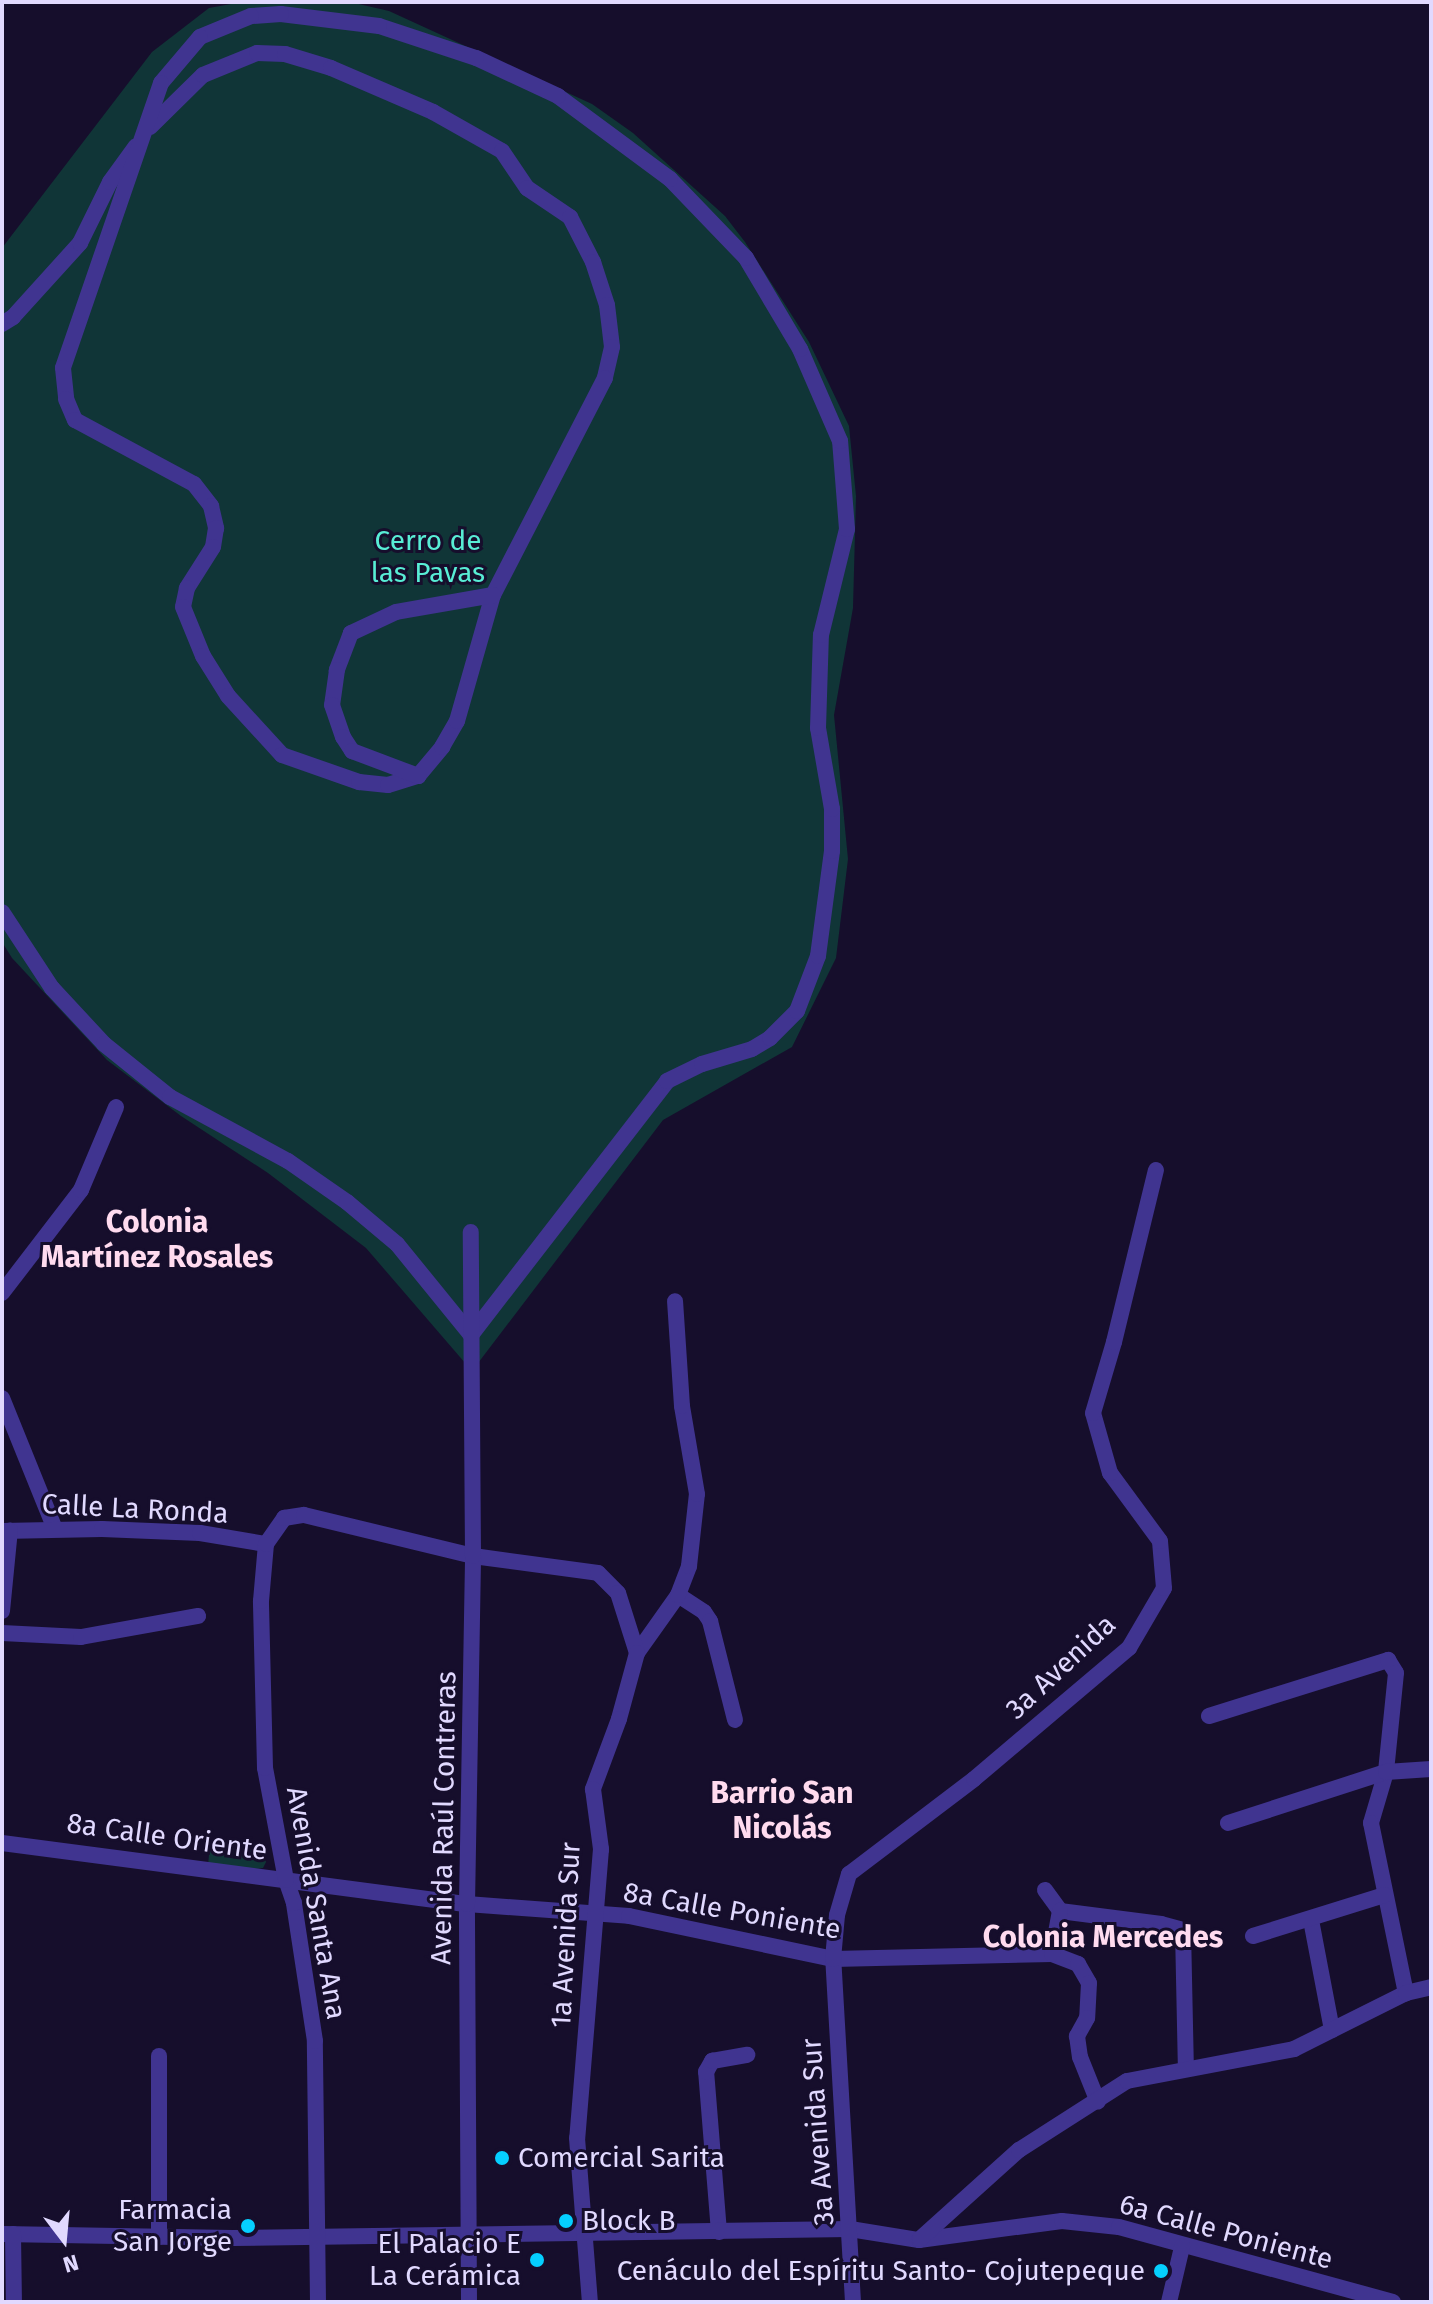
<!DOCTYPE html>
<html>
<head>
<meta charset="utf-8">
<style>
  body { margin:0 }
  #map { position:relative; width:1433px; height:2304px; overflow:hidden; background:#160e2c; font-family:"Fira Sans",sans-serif }
  div>[style] { position:absolute }
  [style*='--x'] { left:calc(var(--x)*1px); top:calc(var(--y)*1px); width:calc(var(--w)*1px); rotate:calc(var(--a)*1deg) }
  .green>* { inset:0; background:#103537 }
  .minor>* { height:16px; margin:-8px; padding:0 8px; transform-origin:8px; border-radius:8px; background:#403490 }
  .dots>* { width:22px; height:22px; translate:-50% -50%; box-sizing:border-box; border:4px solid #160e2c; border-radius:50% }
  span { translate:-50% -50%; white-space:nowrap; text-align:center; line-height:1.15; -webkit-text-stroke:6px #160e2c; paint-order:stroke }
  .park-label { font-size:28px; color:#58edd5 }
  .street-label { font-size:28px; color:#e1d9ff }
  .poi-label { font-size:28px; color:#e1d9ff }
  .left { translate:0 -50%; text-align:left }
  .right { translate:-100% -50%; text-align:right }
  .neighbourhood-label { font-size:30px; color:#ffdbef; font-weight:700 }
  .frame { position:absolute; inset:0; border:4px solid #e1d9ff; pointer-events:none }
  .north { position:absolute; left:24px; top:2200px; width:80px; height:80px; -webkit-text-stroke:6px #160e2c; paint-order:stroke; rotate:164deg; font-size:22px; font-weight:700; line-height:32px; text-align:center; color:#e1d9ff }
  .north::after { content:''; display:block; margin:auto; width:28px; height:36px; background:#e1d9ff; clip-path:polygon(50% 0,100% 100%,50% 72%,0 100%) }
</style>
</head>
<body>
<div id="map">
  <div class="green">
    <div style="clip-path:polygon(242px 2px,350px 2px,389px 11px,592px 104px,633px 133px,725px 216px,745px 242px,809px 342px,849px 426px,856px 496px,853px 608px,834px 715px,848px 859px,836px 958px,792px 1047px,663px 1120px,472px 1371px,366px 1248px,268px 1173px,181px 1116px,107px 1060px,12px 958px,2px 942px,2px 248px,152px 52px,209px 8px)"></div>
    <div style="clip-path:polygon(210px 1845px,255px 1850px,264px 1854px,266px 1862px,263px 1868px,254px 1869px,208px 1865px)"></div>
  </div>
  <div class="minor">
    <div style="--x:150;--y:127;--w:74;--a:-44.5"></div>
    <div style="--x:203;--y:75;--w:58;--a:-22.2"></div>
    <div style="--x:257;--y:53;--w:28;--a:2"></div>
    <div style="--x:285;--y:54;--w:48;--a:16.9"></div>
    <div style="--x:331;--y:68;--w:111;--a:23.3"></div>
    <div style="--x:433;--y:112;--w:79;--a:29.5"></div>
    <div style="--x:502;--y:151;--w:45;--a:56"></div>
    <div style="--x:527;--y:188;--w:52;--a:34"></div>
    <div style="--x:570;--y:217;--w:51;--a:62.9"></div>
    <div style="--x:593;--y:262;--w:45;--a:72"></div>
    <div style="--x:607;--y:305;--w:42;--a:83.2"></div>
    <div style="--x:612;--y:347;--w:32;--a:103"></div>
    <div style="--x:605;--y:378;--w:244;--a:117.3"></div>
    <div style="--x:2;--y:324;--w:13;--a:-32"></div>
    <div style="--x:13;--y:317;--w:100;--a:-47.8"></div>
    <div style="--x:80;--y:243;--w:68;--a:-63.8"></div>
    <div style="--x:110;--y:182;--w:44;--a:-54.2"></div>
    <div style="--x:2;--y:912;--w:91;--a:56.7"></div>
    <div style="--x:52;--y:988;--w:76;--a:47.1"></div>
    <div style="--x:104;--y:1044;--w:85;--a:38.8"></div>
    <div style="--x:170;--y:1097;--w:134;--a:28.5"></div>
    <div style="--x:288;--y:1161;--w:72;--a:34.8"></div>
    <div style="--x:347;--y:1202;--w:65;--a:40"></div>
    <div style="--x:397;--y:1244;--w:117;--a:50.9"></div>
    <div style="--x:471;--y:1335;--w:321;--a:-52.3"></div>
    <div style="--x:667;--y:1081;--w:39;--a:-26"></div>
    <div style="--x:702;--y:1064;--w:52;--a:-16.7"></div>
    <div style="--x:752;--y:1049;--w:21;--a:-31"></div>
    <div style="--x:770;--y:1038;--w:38;--a:-45"></div>
    <div style="--x:797;--y:1011;--w:59;--a:-69.1"></div>
    <div style="--x:818;--y:956;--w:106;--a:-82.4"></div>
    <div style="--x:832;--y:851;--w:42;--a:-90"></div>
    <div style="--x:832;--y:809;--w:82;--a:-99.8"></div>
    <div style="--x:818;--y:728;--w:93;--a:-88.2"></div>
    <div style="--x:821;--y:635;--w:109;--a:-76.2"></div>
    <div style="--x:847;--y:529;--w:88;--a:-94.5"></div>
    <div style="--x:840;--y:441;--w:100;--a:-113.5"></div>
    <div style="--x:800;--y:349;--w:106;--a:-120.7"></div>
    <div style="--x:746;--y:258;--w:110;--a:-133.9"></div>
    <div style="--x:670;--y:179;--w:139;--a:-143.5"></div>
    <div style="--x:558;--y:96;--w:90;--a:-155.1"></div>
    <div style="--x:476;--y:58;--w:102;--a:-161.7"></div>
    <div style="--x:379;--y:26;--w:99;--a:-173"></div>
    <div style="--x:281;--y:14;--w:30;--a:176"></div>
    <div style="--x:251;--y:16;--w:55;--a:157.6"></div>
    <div style="--x:200;--y:37;--w:60;--a:130.3"></div>
    <div style="--x:161;--y:83;--w:301;--a:109"></div>
    <div style="--x:63;--y:368;--w:31;--a:84"></div>
    <div style="--x:66;--y:399;--w:23;--a:67"></div>
    <div style="--x:75;--y:420;--w:135;--a:28.3"></div>
    <div style="--x:194;--y:484;--w:28;--a:52"></div>
    <div style="--x:211;--y:506;--w:23;--a:77"></div>
    <div style="--x:216;--y:528;--w:19;--a:99"></div>
    <div style="--x:213;--y:547;--w:49;--a:122.4"></div>
    <div style="--x:187;--y:588;--w:19;--a:102"></div>
    <div style="--x:183;--y:607;--w:53;--a:67.8"></div>
    <div style="--x:203;--y:656;--w:47;--a:58"></div>
    <div style="--x:228;--y:696;--w:80;--a:47.5"></div>
    <div style="--x:282;--y:755;--w:82;--a:19.3"></div>
    <div style="--x:359;--y:782;--w:29;--a:6"></div>
    <div style="--x:388;--y:785;--w:31;--a:-17"></div>
    <div style="--x:418;--y:776;--w:38;--a:-50"></div>
    <div style="--x:442;--y:747;--w:30;--a:-60"></div>
    <div style="--x:457;--y:721;--w:131;--a:-74.1"></div>
    <div style="--x:493;--y:595;--w:98;--a:170.1"></div>
    <div style="--x:396;--y:612;--w:50;--a:155"></div>
    <div style="--x:351;--y:633;--w:40;--a:111"></div>
    <div style="--x:337;--y:670;--w:35;--a:98"></div>
    <div style="--x:332;--y:705;--w:34;--a:71"></div>
    <div style="--x:343;--y:737;--w:17;--a:57"></div>
    <div style="--x:352;--y:751;--w:71;--a:20.7"></div>
    <div style="--x:2;--y:1293;--w:130;--a:-52.5"></div>
    <div style="--x:81;--y:1190;--w:90;--a:-67.1"></div>
    <div style="--x:2;--y:1398;--w:141;--a:68"></div>
    <div style="--x:2;--y:1531;--w:100;--a:-1.1"></div>
    <div style="--x:102;--y:1529;--w:98;--a:2.3"></div>
    <div style="--x:200;--y:1533;--w:67;--a:9.5"></div>
    <div style="--x:678;--y:1595;--w:31;--a:33"></div>
    <div style="--x:704;--y:1612;--w:11;--a:56"></div>
    <div style="--x:710;--y:1621;--w:102;--a:75.8"></div>
    <div style="--x:2;--y:1611;--w:81;--a:-84.4"></div>
    <div style="--x:2;--y:1633;--w:79;--a:2.9"></div>
    <div style="--x:81;--y:1637;--w:119;--a:-10.2"></div>
    <div style="--x:637;--y:1653;--w:71;--a:-54.7"></div>
    <div style="--x:678;--y:1595;--w:31;--a:-69"></div>
    <div style="--x:689;--y:1566;--w:72;--a:-83.7"></div>
    <div style="--x:697;--y:1494;--w:89;--a:-99.7"></div>
    <div style="--x:682;--y:1406;--w:105;--a:-93.8"></div>
    <div style="--x:1209;--y:1716;--w:188;--a:-17.4"></div>
    <div style="--x:1388;--y:1660;--w:15;--a:58"></div>
    <div style="--x:1396;--y:1673;--w:100;--a:95.8"></div>
    <div style="--x:1386;--y:1772;--w:53;--a:106.4"></div>
    <div style="--x:1371;--y:1823;--w:174;--a:78.4"></div>
    <div style="--x:1228;--y:1823;--w:166;--a:-17.9"></div>
    <div style="--x:1386;--y:1772;--w:45;--a:-3.8"></div>
    <div style="--x:2;--y:1843;--w:469;--a:7.5"></div>
    <div style="--x:467;--y:1904;--w:162;--a:4.2"></div>
    <div style="--x:629;--y:1916;--w:208;--a:11.9"></div>
    <div style="--x:833;--y:1959;--w:219;--a:-1.3"></div>
    <div style="--x:1052;--y:1954;--w:28;--a:21"></div>
    <div style="--x:1078;--y:1964;--w:22;--a:60"></div>
    <div style="--x:1089;--y:1983;--w:35;--a:93"></div>
    <div style="--x:1087;--y:2018;--w:21;--a:119"></div>
    <div style="--x:1077;--y:2036;--w:21;--a:82"></div>
    <div style="--x:1080;--y:2057;--w:48;--a:68.2"></div>
    <div style="--x:1045;--y:1890;--w:26;--a:54"></div>
    <div style="--x:1060;--y:1911;--w:102;--a:7.3"></div>
    <div style="--x:1161;--y:1924;--w:23;--a:15"></div>
    <div style="--x:1183;--y:1930;--w:139;--a:88.8"></div>
    <div style="--x:1311;--y:1920;--w:112;--a:79.2"></div>
    <div style="--x:1253;--y:1936;--w:138;--a:-17.3"></div>
    <div style="--x:1052;--y:1954;--w:44;--a:-79.5"></div>
    <div style="--x:719;--y:2232;--w:161;--a:-94.6"></div>
    <div style="--x:706;--y:2072;--w:13;--a:-61"></div>
    <div style="--x:712;--y:2061;--w:36;--a:-10"></div>
    <div style="--x:2;--y:2234;--w:231;--a:1"></div>
    <div style="--x:233;--y:2238;--w:617;--a:-0.84"></div>
    <div style="--x:850;--y:2229;--w:70;--a:9.1"></div>
    <div style="--x:919;--y:2240;--w:144;--a:-7.6"></div>
    <div style="--x:1062;--y:2221;--w:57;--a:6"></div>
    <div style="--x:1119;--y:2227;--w:284;--a:15.3"></div>
    <div style="--x:13;--y:2234;--w:68;--a:89.2"></div>
    <div style="--x:159;--y:2237;--w:181;--a:-90"></div>
    <div style="--x:920;--y:2239;--w:133;--a:-42"></div>
    <div style="--x:1019;--y:2150;--w:128;--a:-32.6"></div>
    <div style="--x:1127;--y:2081;--w:170;--a:-10.8"></div>
    <div style="--x:1294;--y:2049;--w:125;--a:-26.6"></div>
    <div style="--x:1406;--y:1993;--w:26;--a:-13"></div>
    <div style="--x:318;--y:2302;--w:261;--a:-90.7"></div>
    <div style="--x:315;--y:2041;--w:140;--a:-98.7"></div>
    <div style="--x:294;--y:1903;--w:24;--a:-109"></div>
    <div style="--x:286;--y:1880;--w:114;--a:-100.6"></div>
    <div style="--x:265;--y:1768;--w:167;--a:-91.4"></div>
    <div style="--x:261;--y:1601;--w:57;--a:-85"></div>
    <div style="--x:266;--y:1544;--w:32;--a:-55"></div>
    <div style="--x:284;--y:1518;--w:20;--a:-9"></div>
    <div style="--x:304;--y:1515;--w:174;--a:13.6"></div>
    <div style="--x:473;--y:1556;--w:126;--a:7.7"></div>
    <div style="--x:598;--y:1573;--w:28;--a:45"></div>
    <div style="--x:618;--y:1593;--w:63;--a:72.4"></div>
    <div style="--x:637;--y:1653;--w:68;--a:105.3"></div>
    <div style="--x:619;--y:1719;--w:75;--a:110.4"></div>
    <div style="--x:593;--y:1789;--w:61;--a:82.4"></div>
    <div style="--x:601;--y:1849;--w:290;--a:94.7"></div>
    <div style="--x:577;--y:2138;--w:165;--a:85.5"></div>
    <div style="--x:469;--y:2302;--w:398;--a:-90.3"></div>
    <div style="--x:467;--y:1904;--w:348;--a:-89"></div>
    <div style="--x:473;--y:1556;--w:324;--a:-90.4"></div>
    <div style="--x:853;--y:2302;--w:344;--a:-93.3"></div>
    <div style="--x:833;--y:1959;--w:44;--a:-84.8"></div>
    <div style="--x:837;--y:1915;--w:43;--a:-73.7"></div>
    <div style="--x:849;--y:1874;--w:157;--a:-37.2"></div>
    <div style="--x:974;--y:1779;--w:203;--a:-40.2"></div>
    <div style="--x:1129;--y:1648;--w:69;--a:-59.7"></div>
    <div style="--x:1164;--y:1588;--w:47;--a:-94.9"></div>
    <div style="--x:1160;--y:1541;--w:84;--a:-126.3"></div>
    <div style="--x:1110;--y:1473;--w:62;--a:-105.8"></div>
    <div style="--x:1093;--y:1413;--w:74;--a:-73.5"></div>
    <div style="--x:1114;--y:1342;--w:177;--a:-76.3"></div>
    <div style="--x:1169;--y:2302;--w:57;--a:-76.7"></div>
  </div>
  <div class="dots">
    <div style="left:502px;top:2158px;background:#05cfff"></div>
    <div style="left:566px;top:2221px;background:#05cfff"></div>
    <div style="left:248px;top:2226px;background:#05cfff"></div>
    <div style="left:537px;top:2260px;background:#05cfff"></div>
    <div style="left:1161px;top:2271px;background:#05cfff"></div>
  </div>
  <div class="park-label">
    <span style="left:428px;top:557px">Cerro de<br>las Pavas</span>
  </div>
  <div class="street-label">
    <span style="left:135px;top:1509px;rotate:3deg">Calle La Ronda</span>
    <span style="left:1061px;top:1667px;rotate:-43deg">3a Avenida</span>
    <span style="left:444px;top:1818px;rotate:-89deg">Avenida Raúl Contreras</span>
    <span style="left:167px;top:1837px;rotate:8deg">8a Calle Oriente</span>
    <span style="left:316px;top:1903px;rotate:80deg">Avenida Santa Ana</span>
    <span style="left:732px;top:1911px;rotate:10deg">8a Calle Poniente</span>
    <span style="left:566px;top:1935px;rotate:-87deg">1a Avenida Sur</span>
    <span style="left:818px;top:2132px;rotate:-94deg">3a Avenida Sur</span>
    <span style="left:1226px;top:2232px;rotate:15deg">6a Calle Poniente</span>
  </div>
  <div class="poi-label">
    <span class="left" style="left:518px;top:2158px">Comercial Sarita</span>
    <span class="right" style="left:232px;top:2226px">Farmacia<br>San Jorge</span>
    <span class="left" style="left:582px;top:2221px">Block B</span>
    <span class="right" style="left:521px;top:2260px">El Palacio E<br>La Cerámica</span>
    <span class="right" style="left:1145px;top:2271px">Cenáculo del Espíritu Santo- Cojutepeque</span>
  </div>
  <div class="neighbourhood-label">
    <span style="left:157px;top:1239px">Colonia<br>Martínez Rosales</span>
    <span style="left:782px;top:1810px">Barrio San<br>Nicolás</span>
    <span style="left:1103px;top:1937px">Colonia Mercedes</span>
  </div>
  <div class="frame"></div>
  <div class="north">N</div>
</div>
</body>
</html>
